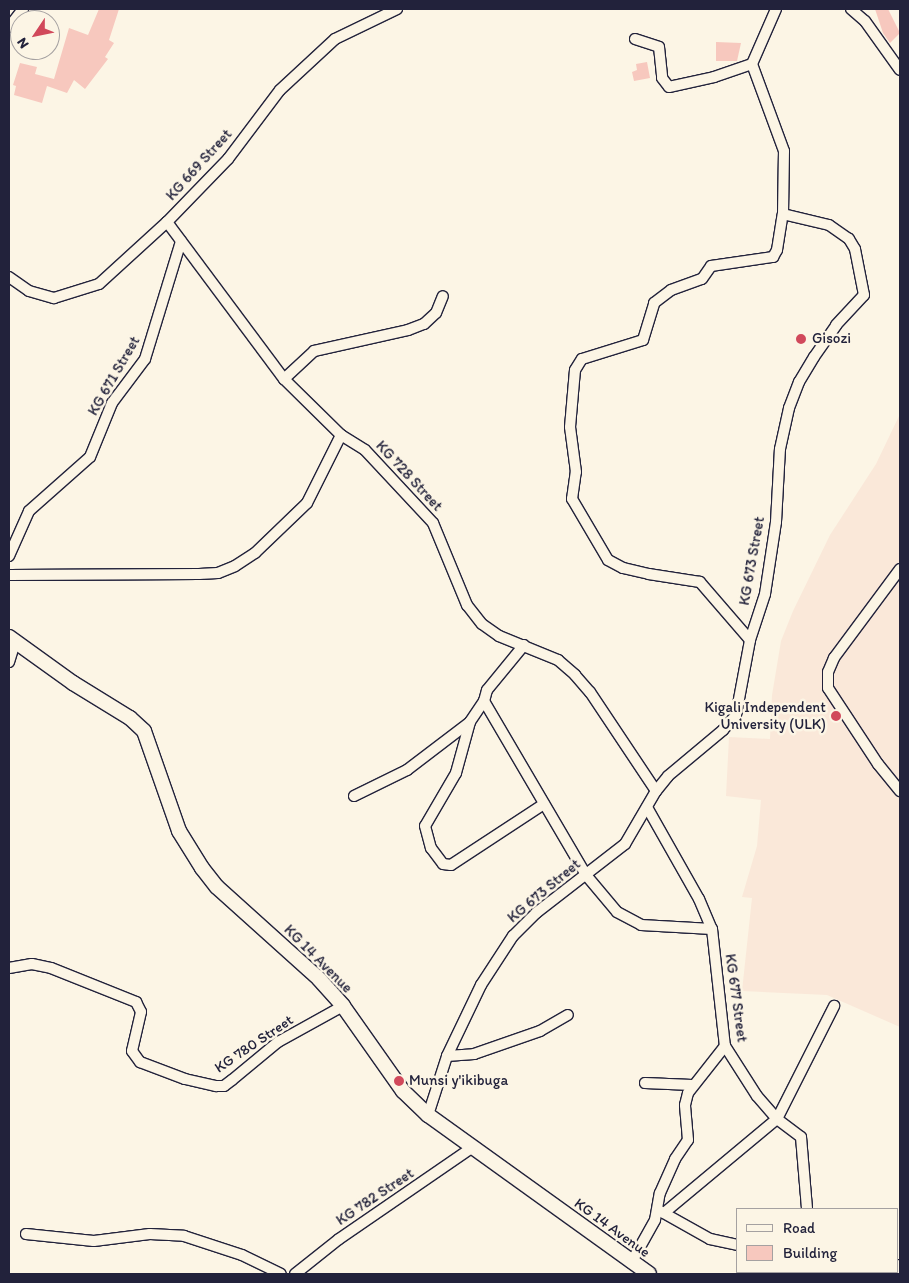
<!DOCTYPE html>
<html>
<head>
<meta charset="utf-8">
<style>
  body { margin:0 }
  #map { position:relative; width:909px; height:1283px; overflow:hidden; background:#fcf5e5; font-family:Itim,sans-serif }
  div>[style] { position:absolute }
  [style*='--x'] { left:calc(var(--x)*1px); top:calc(var(--y)*1px); width:calc(var(--w)*1px); rotate:calc(var(--a)*1deg) }
  .built>* { inset:0; background:#fae8d9 }
  .building>* { inset:0; background:#f7c8be }
  .roads { filter:drop-shadow(1px 0 #22223b) drop-shadow(-1px 0 #22223b) drop-shadow(0 1px #22223b) drop-shadow(0 -1px #22223b) }
  .street>* { height:10px; margin:-5px; padding:0 5px; transform-origin:5px; border-radius:5px; background:#fcf5e5 }
  .secondary>* { height:14px; margin:-7px; padding:0 7px; transform-origin:7px; border-radius:7px; background:#fcf5e5 }
  .dots>* { width:14px; height:14px; translate:-50% -50%; box-sizing:border-box; border:2px solid #fcf5e5; border-radius:50% }
  span { translate:-50% -50%; white-space:nowrap; text-align:center; line-height:1.15; -webkit-text-stroke:5px #fcf5e5; paint-order:stroke }
  .street-label { font-size:15px; color:#22223b }
  .poi-label { font-size:15px; color:#22223b }
  .left { translate:0 -50%; text-align:left }
  .right { translate:-100% -50%; text-align:right }
  .frame { position:absolute; inset:0; border:10px solid #22223b; pointer-events:none }
  .legend { position:absolute; left:736px; top:1208px; width:162px; height:65px; box-sizing:border-box; background:#fcf5e5; border:1px solid #a5a1a1; margin:0; padding:6px 9px; list-style:none; font-size:15px; color:#22223b }
  .legend li { display:flex; align-items:center; gap:10px; height:25px }
  .legend b { width:25px; border:1px solid #a5a1a1 }
  .north { position:absolute; left:10px; top:10px; width:50px; height:50px; box-sizing:border-box; background:#fcf5e5; border:1px solid #a5a1a1; border-radius:50%; rotate:236deg; font-size:14px; font-weight:700; line-height:20px; text-align:center; color:#22223b }
  .north::after { content:''; display:block; margin:auto; width:18px; height:22px; background:#d1495b; clip-path:polygon(50% 0,100% 100%,50% 72%,0 100%) }
</style>
</head>
<body>
<div id="map">
  <div class="built">
    <div style="clip-path:polygon(900px 414px,900px 1027px,827px 995px,742px 991px,752px 898px,742px 897px,757px 846px,761px 800px,726px 796px,729px 737px,770px 739px,772px 695px,781px 641px,793px 611px,830px 535px,876px 464px)"></div>
  </div>
  <div class="building">
    <div style="clip-path:polygon(99px 9px,119px 9px,109px 40px,114px 43px,105px 57px,108px 59px,85px 89px,74px 80px,67px 93px,47px 86px,42px 103px,14px 95px,16px 86px,13px 85px,20px 63px,37px 67px,35px 74px,54px 79px,69px 28px,88px 35px)"></div>
    <div style="clip-path:polygon(875px 9px,888px 9px,900px 33px,890px 43px,883px 33px)"></div>
    <div style="clip-path:polygon(716px 42px,741px 43px,737px 61px,716px 61px)"></div>
    <div style="clip-path:polygon(647px 62px,650px 78px,634px 81px,632px 72px,637px 70px,636px 64px)"></div>
  </div>
  <div class="roads">
    <div class="street">
      <div style="--x:851;--y:9;--w:18;--a:41"></div>
      <div style="--x:865;--y:21;--w:60;--a:54.5"></div>
      <div style="--x:9;--y:27;--w:23;--a:-52"></div>
      <div style="--x:635;--y:39;--w:25;--a:18"></div>
      <div style="--x:659;--y:47;--w:31;--a:84"></div>
      <div style="--x:662;--y:78;--w:11;--a:52"></div>
      <div style="--x:669;--y:87;--w:46;--a:-12.5"></div>
      <div style="--x:714;--y:77;--w:40;--a:-18.9"></div>
      <div style="--x:167;--y:222;--w:196;--a:53.3"></div>
      <div style="--x:284;--y:379;--w:80;--a:44.5"></div>
      <div style="--x:341;--y:435;--w:28;--a:32"></div>
      <div style="--x:365;--y:450;--w:100;--a:47"></div>
      <div style="--x:433;--y:523;--w:89;--a:67.5"></div>
      <div style="--x:467;--y:605;--w:24;--a:52"></div>
      <div style="--x:482;--y:624;--w:21;--a:35"></div>
      <div style="--x:499;--y:636;--w:64;--a:22.1"></div>
      <div style="--x:558;--y:660;--w:23;--a:41"></div>
      <div style="--x:575;--y:675;--w:23;--a:49"></div>
      <div style="--x:590;--y:692;--w:119;--a:56.3"></div>
      <div style="--x:9;--y:277;--w:24;--a:35"></div>
      <div style="--x:29;--y:291;--w:26;--a:16"></div>
      <div style="--x:54;--y:298;--w:47;--a:-17.3"></div>
      <div style="--x:99;--y:284;--w:92;--a:-42.4"></div>
      <div style="--x:167;--y:222;--w:88;--a:-45.9"></div>
      <div style="--x:228;--y:159;--w:86;--a:-53"></div>
      <div style="--x:280;--y:90;--w:75;--a:-42.8"></div>
      <div style="--x:335;--y:39;--w:69;--a:-25.8"></div>
      <div style="--x:284;--y:379;--w:41;--a:-43"></div>
      <div style="--x:314;--y:351;--w:96;--a:-12.6"></div>
      <div style="--x:408;--y:330;--w:17;--a:-21"></div>
      <div style="--x:424;--y:324;--w:16;--a:-43"></div>
      <div style="--x:436;--y:313;--w:18;--a:-68"></div>
      <div style="--x:9;--y:556;--w:49;--a:-66"></div>
      <div style="--x:29;--y:511;--w:81;--a:-41.5"></div>
      <div style="--x:90;--y:457;--w:58;--a:-67.8"></div>
      <div style="--x:112;--y:403;--w:55;--a:-53.1"></div>
      <div style="--x:145;--y:359;--w:123;--a:-73"></div>
      <div style="--x:900;--y:569;--w:111;--a:126.6"></div>
      <div style="--x:834;--y:658;--w:15;--a:113"></div>
      <div style="--x:828;--y:672;--w:16;--a:90"></div>
      <div style="--x:828;--y:688;--w:91;--a:56.7"></div>
      <div style="--x:878;--y:764;--w:35;--a:51"></div>
      <div style="--x:9;--y:575;--w:190;--a:-0.3"></div>
      <div style="--x:199;--y:574;--w:19;--a:-3"></div>
      <div style="--x:218;--y:573;--w:18;--a:-22"></div>
      <div style="--x:235;--y:566;--w:24;--a:-33"></div>
      <div style="--x:255;--y:553;--w:72;--a:-43.9"></div>
      <div style="--x:307;--y:503;--w:76;--a:-63.4"></div>
      <div style="--x:750;--y:640;--w:77;--a:-130.8"></div>
      <div style="--x:700;--y:582;--w:52;--a:-171.1"></div>
      <div style="--x:649;--y:574;--w:27;--a:-167"></div>
      <div style="--x:623;--y:568;--w:17;--a:-152"></div>
      <div style="--x:608;--y:560;--w:71;--a:-120.5"></div>
      <div style="--x:572;--y:499;--w:27;--a:-82"></div>
      <div style="--x:576;--y:472;--w:45;--a:-97.6"></div>
      <div style="--x:570;--y:427;--w:57;--a:-85"></div>
      <div style="--x:575;--y:370;--w:13;--a:-58"></div>
      <div style="--x:582;--y:359;--w:64;--a:-17.3"></div>
      <div style="--x:643;--y:340;--w:39;--a:-73"></div>
      <div style="--x:654;--y:303;--w:21;--a:-37"></div>
      <div style="--x:671;--y:290;--w:33;--a:-20"></div>
      <div style="--x:702;--y:279;--w:16;--a:-55"></div>
      <div style="--x:711;--y:266;--w:63;--a:-8.3"></div>
      <div style="--x:773;--y:257;--w:8;--a:-60"></div>
      <div style="--x:777;--y:250;--w:36;--a:-81"></div>
      <div style="--x:524;--y:645;--w:58;--a:129.4"></div>
      <div style="--x:487;--y:690;--w:11;--a:105"></div>
      <div style="--x:484;--y:701;--w:202;--a:59.6"></div>
      <div style="--x:586;--y:875;--w:48;--a:50"></div>
      <div style="--x:617;--y:912;--w:27;--a:28"></div>
      <div style="--x:641;--y:925;--w:71;--a:3.2"></div>
      <div style="--x:9;--y:662;--w:21;--a:-73"></div>
      <div style="--x:484;--y:701;--w:25;--a:124"></div>
      <div style="--x:470;--y:722;--w:53;--a:105.4"></div>
      <div style="--x:456;--y:773;--w:61;--a:120.3"></div>
      <div style="--x:425;--y:826;--w:23;--a:75"></div>
      <div style="--x:431;--y:848;--w:20;--a:53"></div>
      <div style="--x:443;--y:864;--w:8;--a:7"></div>
      <div style="--x:451;--y:865;--w:111;--a:-33.3"></div>
      <div style="--x:354;--y:796;--w:59;--a:-26.1"></div>
      <div style="--x:407;--y:770;--w:79;--a:-37.3"></div>
      <div style="--x:648;--y:809;--w:103;--a:60.5"></div>
      <div style="--x:699;--y:899;--w:33;--a:67"></div>
      <div style="--x:712;--y:929;--w:118;--a:83.7"></div>
      <div style="--x:725;--y:1046;--w:59;--a:57.4"></div>
      <div style="--x:757;--y:1096;--w:30;--a:49"></div>
      <div style="--x:777;--y:1119;--w:30;--a:37"></div>
      <div style="--x:801;--y:1137;--w:72;--a:85.2"></div>
      <div style="--x:9;--y:968;--w:23;--a:-10"></div>
      <div style="--x:32;--y:964;--w:19;--a:12"></div>
      <div style="--x:51;--y:968;--w:92;--a:21.8"></div>
      <div style="--x:136;--y:1002;--w:11;--a:63"></div>
      <div style="--x:141;--y:1012;--w:40;--a:103"></div>
      <div style="--x:132;--y:1051;--w:14;--a:54"></div>
      <div style="--x:140;--y:1062;--w:48;--a:20.7"></div>
      <div style="--x:185;--y:1079;--w:32;--a:13"></div>
      <div style="--x:216;--y:1086;--w:8;--a:0"></div>
      <div style="--x:224;--y:1086;--w:10;--a:-37"></div>
      <div style="--x:232;--y:1080;--w:60;--a:-39.6"></div>
      <div style="--x:278;--y:1042;--w:74;--a:-29"></div>
      <div style="--x:447;--y:1056;--w:27;--a:-4"></div>
      <div style="--x:474;--y:1054;--w:70;--a:-19.2"></div>
      <div style="--x:540;--y:1031;--w:32;--a:-30"></div>
      <div style="--x:645;--y:1083;--w:47;--a:2.4"></div>
      <div style="--x:428;--y:1115;--w:62;--a:-72.1"></div>
      <div style="--x:447;--y:1056;--w:79;--a:-64.4"></div>
      <div style="--x:481;--y:985;--w:59;--a:-56.9"></div>
      <div style="--x:513;--y:936;--w:33;--a:-45"></div>
      <div style="--x:536;--y:913;--w:113;--a:-37.8"></div>
      <div style="--x:625;--y:844;--w:61;--a:-59.7"></div>
      <div style="--x:656;--y:791;--w:19;--a:-51"></div>
      <div style="--x:668;--y:776;--w:72;--a:-39.9"></div>
      <div style="--x:723;--y:730;--w:20;--a:-49"></div>
      <div style="--x:736;--y:715;--w:76;--a:-79.4"></div>
      <div style="--x:750;--y:640;--w:48;--a:-71.9"></div>
      <div style="--x:765;--y:594;--w:73;--a:-81.3"></div>
      <div style="--x:776;--y:522;--w:73;--a:-86.9"></div>
      <div style="--x:780;--y:449;--w:42;--a:-77.6"></div>
      <div style="--x:789;--y:408;--w:28;--a:-69"></div>
      <div style="--x:799;--y:382;--w:29;--a:-59"></div>
      <div style="--x:814;--y:357;--w:39;--a:-55"></div>
      <div style="--x:836;--y:325;--w:41;--a:-47"></div>
      <div style="--x:864;--y:295;--w:47;--a:-101.1"></div>
      <div style="--x:855;--y:249;--w:12;--a:-121"></div>
      <div style="--x:849;--y:239;--w:24;--a:-145"></div>
      <div style="--x:829;--y:225;--w:47;--a:-166.6"></div>
      <div style="--x:783;--y:214;--w:63;--a:-89.1"></div>
      <div style="--x:784;--y:151;--w:93;--a:-110.2"></div>
      <div style="--x:752;--y:64;--w:60;--a:-66.4"></div>
      <div style="--x:660;--y:1211;--w:57;--a:29.2"></div>
      <div style="--x:710;--y:1239;--w:29;--a:12"></div>
      <div style="--x:664;--y:1213;--w:147;--a:-39.8"></div>
      <div style="--x:777;--y:1119;--w:127;--a:-63.2"></div>
      <div style="--x:26;--y:1234;--w:68;--a:5.9"></div>
      <div style="--x:94;--y:1241;--w:56;--a:-7.1"></div>
      <div style="--x:150;--y:1234;--w:34;--a:3"></div>
      <div style="--x:184;--y:1236;--w:61;--a:18.1"></div>
      <div style="--x:242;--y:1255;--w:43;--a:26"></div>
      <div style="--x:631;--y:1263;--w:49;--a:-60.8"></div>
      <div style="--x:655;--y:1220;--w:27;--a:-80"></div>
      <div style="--x:660;--y:1193;--w:37;--a:-66"></div>
      <div style="--x:675;--y:1159;--w:23;--a:-56"></div>
      <div style="--x:688;--y:1140;--w:35;--a:-95"></div>
      <div style="--x:685;--y:1105;--w:12;--a:-76"></div>
      <div style="--x:688;--y:1093;--w:60;--a:-51.8"></div>
      <div style="--x:815;--y:1272;--w:2;--a:90"></div>
      <div style="--x:295;--y:1274;--w:56;--a:-38.5"></div>
      <div style="--x:339;--y:1239;--w:163;--a:-34.5"></div>
    </div>
    <div class="secondary">
      <div style="--x:9;--y:637;--w:79;--a:35.7"></div>
      <div style="--x:73;--y:683;--w:67;--a:31.6"></div>
      <div style="--x:130;--y:718;--w:19;--a:43"></div>
      <div style="--x:144;--y:731;--w:106;--a:70.7"></div>
      <div style="--x:179;--y:831;--w:44;--a:58.1"></div>
      <div style="--x:202;--y:868;--w:24;--a:52"></div>
      <div style="--x:217;--y:887;--w:137;--a:42"></div>
      <div style="--x:319;--y:979;--w:36;--a:48"></div>
      <div style="--x:343;--y:1006;--w:104;--a:54.8"></div>
      <div style="--x:403;--y:1091;--w:35;--a:44"></div>
      <div style="--x:428;--y:1115;--w:272;--a:35.7"></div>
      <div style="--x:898;--y:1268;--w:2;--a:-27"></div>
      <div style="--x:884;--y:1274;--w:5;--a:-22"></div>
    </div>
  </div>
  <div class="dots">
    <div style="left:801px;top:339px;background:#d1495b"></div>
    <div style="left:836px;top:716px;background:#d1495b"></div>
    <div style="left:399px;top:1081px;background:#d1495b"></div>
  </div>
  <div class="street-label">
    <span style="left:199px;top:165px;rotate:-48deg">KG 669 Street</span>
    <span style="left:114px;top:376px;rotate:-60deg">KG 671 Street</span>
    <span style="left:409px;top:476px;rotate:47deg">KG 728 Street</span>
    <span style="left:752px;top:561px;rotate:-80deg">KG 673 Street</span>
    <span style="left:544px;top:891px;rotate:-40deg">KG 673 Street</span>
    <span style="left:318px;top:959px;rotate:45deg">KG 14 Avenue</span>
    <span style="left:736px;top:998px;rotate:82deg">KG 677 Street</span>
    <span style="left:254px;top:1044px;rotate:-34deg">KG 780 Street</span>
    <span style="left:375px;top:1197px;rotate:-34deg">KG 782 Street</span>
    <span style="left:612px;top:1228px;rotate:36deg">KG 14 Avenue</span>
  </div>
  <div class="poi-label">
    <span class="left" style="left:812px;top:339px">Gisozi</span>
    <span class="right" style="left:826px;top:716px">Kigali Independent<br>University (ULK)</span>
    <span class="left" style="left:409px;top:1081px">Munsi y'ikibuga</span>
  </div>
  <div class="frame"></div>
  <ul class="legend">
  <li><b style="height:6px;background:#fcf5e5"></b>Road</li>
  <li><b style="height:14px;background:#f7c8be"></b>Building</li>
  </ul>
  <div class="north">N</div>
</div>
</body>
</html>
